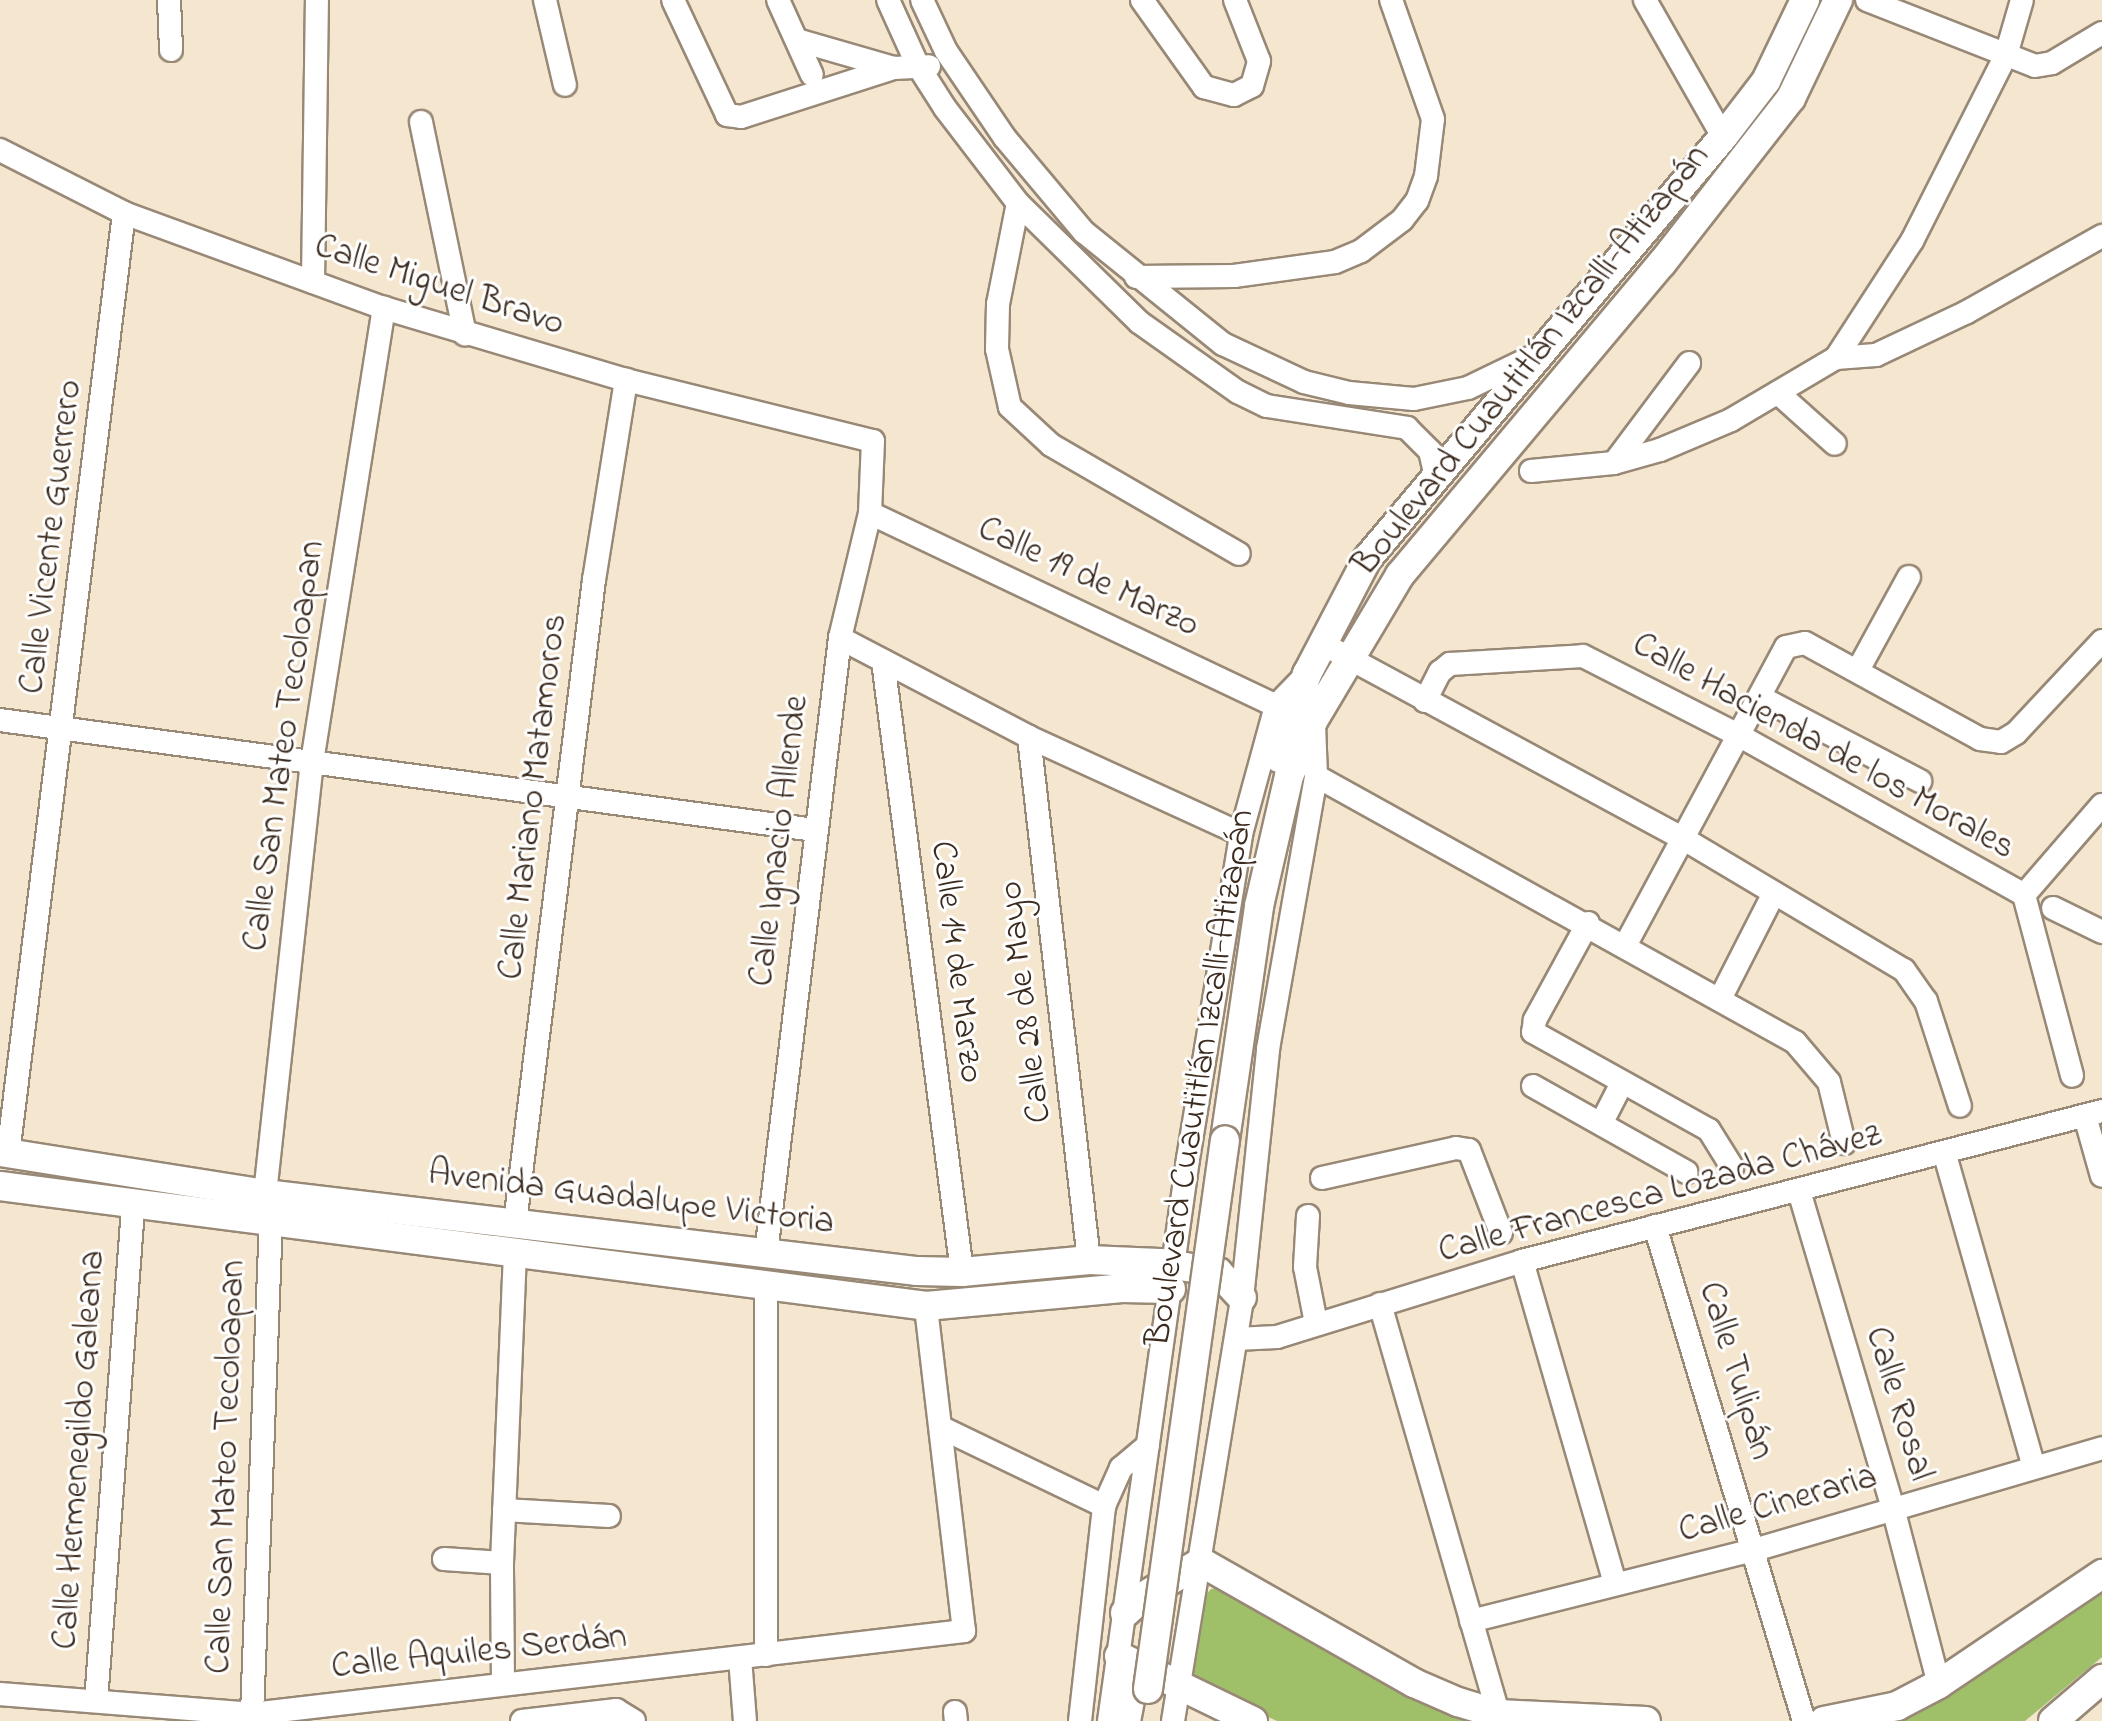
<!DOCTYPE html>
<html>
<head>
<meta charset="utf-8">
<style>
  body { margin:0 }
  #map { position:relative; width:2102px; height:1721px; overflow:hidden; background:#f5e6cf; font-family:"Indie Flower",sans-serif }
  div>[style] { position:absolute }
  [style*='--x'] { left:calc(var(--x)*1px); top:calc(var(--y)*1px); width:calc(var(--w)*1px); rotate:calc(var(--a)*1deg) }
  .green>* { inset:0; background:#9fc069 }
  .roads { filter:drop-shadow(2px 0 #988876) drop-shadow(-2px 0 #988876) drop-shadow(0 2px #988876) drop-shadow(0 -2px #988876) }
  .minor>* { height:22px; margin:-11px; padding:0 11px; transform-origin:11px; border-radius:11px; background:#fff }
  .major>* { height:28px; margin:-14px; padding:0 14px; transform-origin:14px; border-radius:14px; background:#fff }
  .bridges { filter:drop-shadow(2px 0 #988876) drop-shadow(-2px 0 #988876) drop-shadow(0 2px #988876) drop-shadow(0 -2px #988876) }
  .major-bridge>* { height:28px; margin:-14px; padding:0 14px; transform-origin:14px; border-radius:14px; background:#fff }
  span { translate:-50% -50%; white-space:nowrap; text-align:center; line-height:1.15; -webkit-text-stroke:6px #fff; paint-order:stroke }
  .street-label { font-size:36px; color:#3b2a1e }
</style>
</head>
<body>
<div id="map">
  <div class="green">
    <div style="clip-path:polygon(2102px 1572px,2102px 1657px,2025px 1721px,1875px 1721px)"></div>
    <div style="clip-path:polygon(1222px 1587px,1368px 1664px,1533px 1721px,1277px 1721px,1190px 1681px,1204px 1597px,1211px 1589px)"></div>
  </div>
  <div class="roads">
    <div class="minor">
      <div style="--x:169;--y:0;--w:50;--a:87.7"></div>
      <div style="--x:545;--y:0;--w:87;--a:76.8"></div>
      <div style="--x:673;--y:0;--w:127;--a:64.8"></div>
      <div style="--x:727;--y:115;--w:14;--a:8"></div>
      <div style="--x:741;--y:117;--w:161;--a:-17.8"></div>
      <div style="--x:894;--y:68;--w:35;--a:-3"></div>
      <div style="--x:778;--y:0;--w:82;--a:65.6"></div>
      <div style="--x:888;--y:0;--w:70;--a:65.6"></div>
      <div style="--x:917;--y:64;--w:52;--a:57.5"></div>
      <div style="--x:945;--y:108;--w:120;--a:52.5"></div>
      <div style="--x:1018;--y:203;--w:170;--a:44.5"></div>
      <div style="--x:1139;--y:322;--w:121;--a:35.3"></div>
      <div style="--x:1238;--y:392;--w:32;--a:26"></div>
      <div style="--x:1267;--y:406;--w:142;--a:8.9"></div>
      <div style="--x:1407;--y:428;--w:33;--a:45"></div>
      <div style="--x:1430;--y:451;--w:27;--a:77"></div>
      <div style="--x:922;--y:0;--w:56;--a:64.8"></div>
      <div style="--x:946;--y:51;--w:105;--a:55.9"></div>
      <div style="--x:1005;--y:138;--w:123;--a:50"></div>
      <div style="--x:1084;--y:232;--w:179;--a:38.9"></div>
      <div style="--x:1223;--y:344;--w:89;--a:25.1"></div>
      <div style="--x:1304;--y:382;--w:46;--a:13.7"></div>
      <div style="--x:1349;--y:393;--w:65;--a:5.3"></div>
      <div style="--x:1414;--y:399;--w:55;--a:-11.5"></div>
      <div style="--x:1468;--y:388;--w:76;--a:-25.9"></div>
      <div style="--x:1142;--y:0;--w:107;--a:54.5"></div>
      <div style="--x:1204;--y:87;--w:31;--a:15"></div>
      <div style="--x:1234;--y:95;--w:20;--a:-27"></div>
      <div style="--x:1252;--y:86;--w:26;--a:-74"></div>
      <div style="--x:1259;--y:61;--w:66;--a:-111.5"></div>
      <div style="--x:1645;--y:0;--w:158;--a:60.3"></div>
      <div style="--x:1867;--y:0;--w:180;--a:21.4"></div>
      <div style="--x:2035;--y:66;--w:17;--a:-10"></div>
      <div style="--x:2052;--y:63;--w:58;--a:-31"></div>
      <div style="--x:797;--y:40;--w:101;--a:16.1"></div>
      <div style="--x:421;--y:122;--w:217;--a:78.3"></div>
      <div style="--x:0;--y:150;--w:139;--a:26.9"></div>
      <div style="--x:124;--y:213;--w:277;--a:20.1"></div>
      <div style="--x:384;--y:308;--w:252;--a:16.6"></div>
      <div style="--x:626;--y:380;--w:254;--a:13.9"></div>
      <div style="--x:873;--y:441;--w:72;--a:92.4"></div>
      <div style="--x:870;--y:513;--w:129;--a:103.5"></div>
      <div style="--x:840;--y:638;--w:619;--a:96.86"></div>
      <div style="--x:1018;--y:203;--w:103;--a:101.2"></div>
      <div style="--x:998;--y:304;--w:45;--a:91.3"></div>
      <div style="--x:997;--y:349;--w:59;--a:77.4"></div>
      <div style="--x:1010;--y:407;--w:56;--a:42.8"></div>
      <div style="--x:1051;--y:445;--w:217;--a:30.1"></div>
      <div style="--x:1136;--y:277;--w:98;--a:-0.6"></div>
      <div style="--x:1234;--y:276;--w:102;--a:-7.9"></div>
      <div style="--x:1335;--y:262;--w:28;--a:-23"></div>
      <div style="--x:1361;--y:251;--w:51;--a:-37.1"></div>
      <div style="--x:1402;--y:220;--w:24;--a:-52"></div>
      <div style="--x:1417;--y:201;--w:27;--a:-70"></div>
      <div style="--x:1426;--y:176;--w:57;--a:-83"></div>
      <div style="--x:1433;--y:119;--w:126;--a:-109.4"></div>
      <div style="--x:313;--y:282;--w:282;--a:-89.2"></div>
      <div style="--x:1836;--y:358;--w:40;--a:-4.3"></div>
      <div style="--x:1876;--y:355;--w:101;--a:-25.3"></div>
      <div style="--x:1967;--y:312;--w:155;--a:-29.4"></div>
      <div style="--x:1778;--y:393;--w:76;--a:41.8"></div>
      <div style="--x:1614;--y:463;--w:125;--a:-53.1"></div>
      <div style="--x:1531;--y:471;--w:83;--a:-5.5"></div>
      <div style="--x:1614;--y:463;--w:48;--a:-15.8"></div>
      <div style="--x:1660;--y:450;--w:77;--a:-22.9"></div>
      <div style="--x:1731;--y:420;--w:122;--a:-30.6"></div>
      <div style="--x:1836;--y:358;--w:140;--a:-57"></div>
      <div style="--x:1912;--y:241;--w:208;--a:-63.2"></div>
      <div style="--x:2006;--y:55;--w:57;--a:-73.8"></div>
      <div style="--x:870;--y:513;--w:450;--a:25.4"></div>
      <div style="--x:840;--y:638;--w:213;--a:27.6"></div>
      <div style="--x:1029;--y:737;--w:233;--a:24.6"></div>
      <div style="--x:1323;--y:644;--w:410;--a:28.4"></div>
      <div style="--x:1684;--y:839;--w:256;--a:30.8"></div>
      <div style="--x:1904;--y:970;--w:38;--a:55"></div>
      <div style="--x:1926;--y:1001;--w:110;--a:72.1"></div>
      <div style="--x:883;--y:661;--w:616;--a:82.63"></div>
      <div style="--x:1858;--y:670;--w:106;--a:-61.3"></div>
      <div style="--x:1760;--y:697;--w:181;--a:27.7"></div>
      <div style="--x:1425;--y:701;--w:33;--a:-63"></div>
      <div style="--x:1440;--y:672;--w:13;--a:-39"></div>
      <div style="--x:1450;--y:664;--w:133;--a:-3.4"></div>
      <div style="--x:1583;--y:656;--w:176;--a:27"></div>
      <div style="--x:1740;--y:736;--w:325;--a:29.2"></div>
      <div style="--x:2024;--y:895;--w:187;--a:75.1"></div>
      <div style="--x:0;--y:720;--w:822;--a:7.69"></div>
      <div style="--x:1029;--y:737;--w:526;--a:83.46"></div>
      <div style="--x:1316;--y:776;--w:548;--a:29.04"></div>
      <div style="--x:1795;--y:1042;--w:52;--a:49.6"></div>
      <div style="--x:1829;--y:1082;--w:63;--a:76.2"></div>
      <div style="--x:2024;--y:895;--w:119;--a:-49.1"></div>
      <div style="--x:2053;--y:908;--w:55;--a:26.1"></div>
      <div style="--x:1588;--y:923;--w:111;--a:118.7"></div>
      <div style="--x:1535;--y:1020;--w:12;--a:99"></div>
      <div style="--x:1533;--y:1032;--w:201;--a:29.1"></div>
      <div style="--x:1709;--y:1130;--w:44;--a:58.1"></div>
      <div style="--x:1626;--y:944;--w:337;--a:-61.7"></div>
      <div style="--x:1786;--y:647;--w:19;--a:-12"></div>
      <div style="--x:1805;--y:643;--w:200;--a:28.7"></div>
      <div style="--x:1980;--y:739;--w:21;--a:8"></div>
      <div style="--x:2001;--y:742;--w:17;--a:-31"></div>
      <div style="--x:2016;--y:733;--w:126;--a:-46.9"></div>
      <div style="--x:1720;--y:999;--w:119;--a:-63"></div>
      <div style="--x:1533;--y:1086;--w:176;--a:29.3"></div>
      <div style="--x:2085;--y:1116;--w:62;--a:74.2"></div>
      <div style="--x:1602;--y:1122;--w:44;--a:-62.9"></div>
      <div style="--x:8;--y:1154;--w:948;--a:-82.97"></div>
      <div style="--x:1945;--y:1155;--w:324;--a:74.1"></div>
      <div style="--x:1322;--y:1178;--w:137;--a:-12.6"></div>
      <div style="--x:1456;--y:1148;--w:13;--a:9"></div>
      <div style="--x:1469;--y:1150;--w:89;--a:68.9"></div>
      <div style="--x:1799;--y:1191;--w:331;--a:73.5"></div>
      <div style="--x:1893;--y:1508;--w:182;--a:75.4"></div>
      <div style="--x:265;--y:1194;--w:435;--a:-83.8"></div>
      <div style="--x:312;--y:762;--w:460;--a:-81"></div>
      <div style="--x:1308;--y:1216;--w:51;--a:93.4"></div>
      <div style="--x:1305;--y:1267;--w:57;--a:78.9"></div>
      <div style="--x:515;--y:1223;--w:648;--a:-83"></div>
      <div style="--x:594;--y:580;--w:203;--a:-80.9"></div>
      <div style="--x:1655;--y:1226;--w:517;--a:73.25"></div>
      <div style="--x:1522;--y:1261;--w:335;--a:73.9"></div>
      <div style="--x:1380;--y:1304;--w:427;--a:73.9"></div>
      <div style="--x:1236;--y:1339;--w:41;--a:-2.8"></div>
      <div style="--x:1277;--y:1337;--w:257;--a:-17.2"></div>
      <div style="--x:1522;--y:1261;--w:599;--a:-14.5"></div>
      <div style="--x:942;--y:1428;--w:180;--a:25.7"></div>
      <div style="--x:504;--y:1510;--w:105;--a:3.3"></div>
      <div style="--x:444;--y:1559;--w:58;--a:3.9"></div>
      <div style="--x:1471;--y:1621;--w:292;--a:-14.1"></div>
      <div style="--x:1754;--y:1550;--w:363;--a:-16.3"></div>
      <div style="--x:766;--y:1655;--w:370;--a:-90"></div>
      <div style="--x:740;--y:1658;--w:63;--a:85.5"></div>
      <div style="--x:503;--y:1684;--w:121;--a:-90.5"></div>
      <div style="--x:502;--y:1563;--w:312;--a:-87.6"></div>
      <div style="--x:0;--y:1694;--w:253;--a:4.5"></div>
      <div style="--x:252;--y:1714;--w:717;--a:-6.65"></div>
      <div style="--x:964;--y:1631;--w:327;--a:-96.7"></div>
      <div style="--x:96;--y:1701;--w:497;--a:-85.7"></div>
      <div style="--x:955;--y:1712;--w:9;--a:84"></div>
      <div style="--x:252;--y:1714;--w:491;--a:-87.8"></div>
      <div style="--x:522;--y:1721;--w:95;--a:-6.7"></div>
      <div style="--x:616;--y:1710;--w:21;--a:31"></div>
      <div style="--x:1080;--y:1721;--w:216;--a:-83.6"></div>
      <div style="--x:1104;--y:1506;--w:42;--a:-65.9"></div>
      <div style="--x:1121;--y:1468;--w:35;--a:-40"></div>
      <div style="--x:1109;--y:1721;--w:568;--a:-82"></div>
      <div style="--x:1188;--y:1159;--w:329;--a:-80.7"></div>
      <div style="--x:1241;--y:834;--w:133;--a:-74.7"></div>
      <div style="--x:1276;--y:706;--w:42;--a:-46"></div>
      <div style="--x:1173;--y:1721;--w:429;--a:-80.7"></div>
      <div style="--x:1242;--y:1298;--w:250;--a:-84"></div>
      <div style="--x:1268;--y:1049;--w:277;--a:-80"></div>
      <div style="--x:1316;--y:776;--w:51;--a:-92.2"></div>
    </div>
    <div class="major">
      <div style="--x:1279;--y:758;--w:89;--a:-71.6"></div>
      <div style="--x:1307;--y:674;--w:130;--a:-62.4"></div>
      <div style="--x:1367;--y:559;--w:552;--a:-49.85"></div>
      <div style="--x:1723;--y:137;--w:71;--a:-52.5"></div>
      <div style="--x:1766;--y:81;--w:90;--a:-64.3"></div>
      <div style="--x:1225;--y:1140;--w:236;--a:-81.7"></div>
      <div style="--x:1259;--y:906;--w:133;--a:-77"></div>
      <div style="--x:1289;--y:776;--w:60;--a:-66.4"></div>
      <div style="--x:1313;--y:721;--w:170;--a:-59.2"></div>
      <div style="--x:1400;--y:575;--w:407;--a:-50"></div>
      <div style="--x:1662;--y:263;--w:209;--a:-52"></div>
      <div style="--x:1791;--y:98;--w:109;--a:-64.4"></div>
      <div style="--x:0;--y:1152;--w:268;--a:9"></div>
      <div style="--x:265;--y:1194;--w:657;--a:6.74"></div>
      <div style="--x:917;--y:1271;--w:45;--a:1.3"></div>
      <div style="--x:962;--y:1272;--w:128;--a:-5.4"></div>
      <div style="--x:1089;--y:1260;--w:71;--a:2.4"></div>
      <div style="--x:1160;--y:1263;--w:59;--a:8.8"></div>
      <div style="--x:1218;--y:1272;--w:35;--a:47"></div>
      <div style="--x:0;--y:1186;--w:934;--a:7.38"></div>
      <div style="--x:926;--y:1306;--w:197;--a:-5.2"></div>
      <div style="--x:1122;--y:1288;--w:49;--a:1.2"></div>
      <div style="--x:1125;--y:1613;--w:25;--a:-42"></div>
      <div style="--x:1144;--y:1596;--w:66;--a:-30.8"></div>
      <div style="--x:1201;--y:1562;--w:245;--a:29.6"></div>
      <div style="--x:1414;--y:1683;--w:48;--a:23.4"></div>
      <div style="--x:1458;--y:1702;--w:42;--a:16.7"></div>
      <div style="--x:1498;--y:1714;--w:148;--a:2.7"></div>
      <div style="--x:1119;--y:1656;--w:149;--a:25.9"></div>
      <div style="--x:1126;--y:1721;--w:37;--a:-79"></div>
      <div style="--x:1824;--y:1721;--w:75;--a:-11.6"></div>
      <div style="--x:1897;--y:1706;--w:47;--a:-27.6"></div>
      <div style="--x:1939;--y:1684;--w:197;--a:-34"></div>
      <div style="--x:2053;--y:1721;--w:65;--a:-40.6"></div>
    </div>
  </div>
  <div class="bridges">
    <div class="major-bridge">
      <div style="--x:1148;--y:1689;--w:554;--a:-82.02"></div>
    </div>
  </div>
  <div class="street-label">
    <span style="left:439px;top:286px;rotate:18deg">Calle Miguel Bravo</span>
    <span style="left:1532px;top:361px;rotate:-51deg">Boulevard Cuautitlán Izcalli-Atizapán</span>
    <span style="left:52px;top:537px;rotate:-83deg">Calle Vicente Guerrero</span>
    <span style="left:1088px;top:578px;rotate:25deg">Calle 19 de Marzo</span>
    <span style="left:285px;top:746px;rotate:-82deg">Calle San Mateo Tecoloapan</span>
    <span style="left:1823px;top:747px;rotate:29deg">Calle Hacienda de los Morales</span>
    <span style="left:534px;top:797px;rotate:-83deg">Calle Mariano Matamoros</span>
    <span style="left:780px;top:841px;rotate:-83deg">Calle Ignacio Allende</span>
    <span style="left:956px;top:962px;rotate:83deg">Calle 14 de Marzo</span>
    <span style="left:1026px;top:1002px;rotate:-97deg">Calle 28 de Mayo</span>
    <span style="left:1201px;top:1078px;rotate:-81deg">Boulevard Cuautitlán Izcalli-Atizapán</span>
    <span style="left:1660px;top:1194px;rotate:-15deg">Calle Francesca Lozada Chávez</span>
    <span style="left:631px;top:1199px;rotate:7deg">Avenida Guadalupe Victoria</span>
    <span style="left:1735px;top:1371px;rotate:73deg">Calle Tulipán</span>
    <span style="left:1898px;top:1404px;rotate:73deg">Calle Rosal</span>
    <span style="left:80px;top:1450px;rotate:-86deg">Calle Hermenegildo Galeana</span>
    <span style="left:227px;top:1467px;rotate:-88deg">Calle San Mateo Tecoloapan</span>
    <span style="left:1778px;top:1505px;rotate:-16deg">Calle Cineraria</span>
    <span style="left:479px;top:1653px;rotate:-6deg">Calle Aquiles Serdán</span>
  </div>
</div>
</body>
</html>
